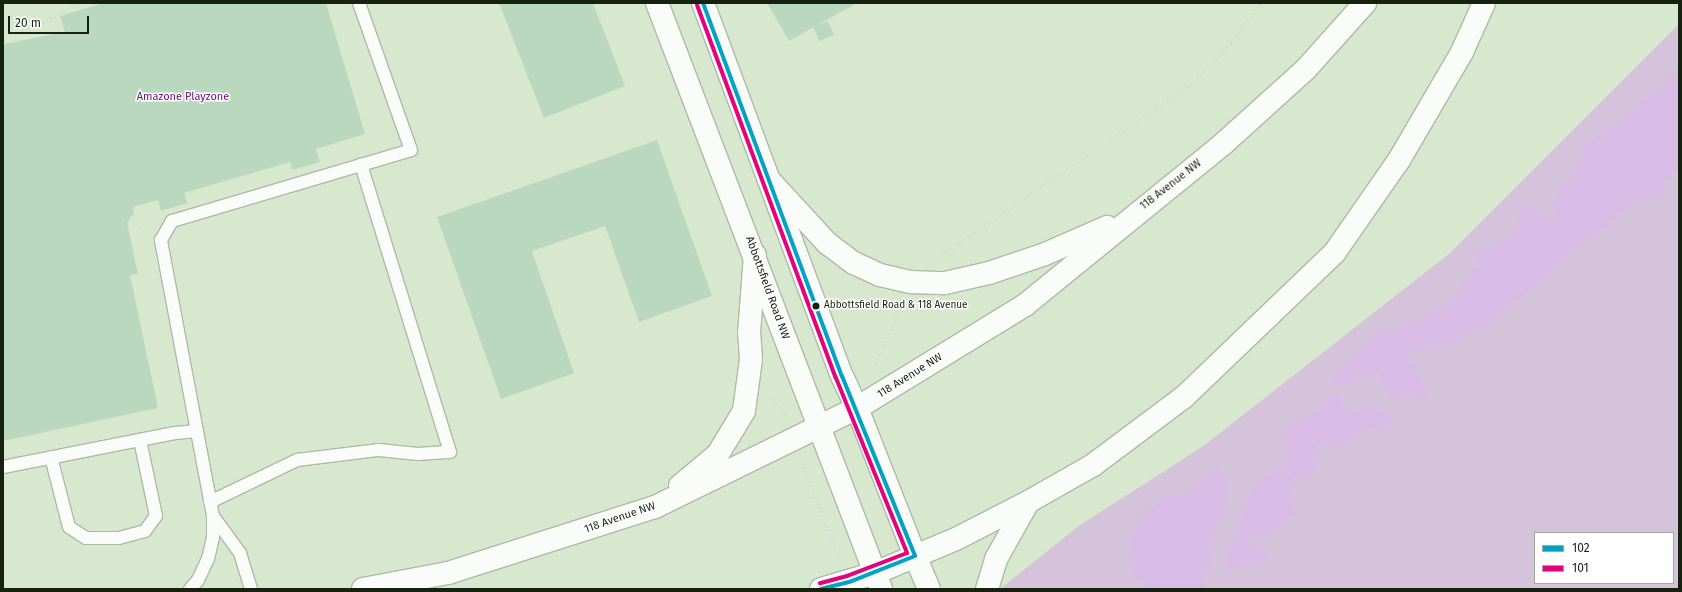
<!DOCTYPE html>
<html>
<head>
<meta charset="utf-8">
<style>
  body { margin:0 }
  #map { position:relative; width:1682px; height:592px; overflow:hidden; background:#d8e8ce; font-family:"Fira Sans",sans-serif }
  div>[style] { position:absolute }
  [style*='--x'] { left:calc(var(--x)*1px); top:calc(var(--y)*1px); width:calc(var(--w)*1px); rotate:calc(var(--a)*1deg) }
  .green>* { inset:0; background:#d5c3dc }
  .forest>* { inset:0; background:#d9bce5 }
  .building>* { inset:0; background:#bad8be; transform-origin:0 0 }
  .path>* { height:2.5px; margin-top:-1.25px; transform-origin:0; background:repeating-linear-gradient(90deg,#d3d8d0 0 1px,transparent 0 4px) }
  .roads { filter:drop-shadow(1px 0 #aebaa6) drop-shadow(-1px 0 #aebaa6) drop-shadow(0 1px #aebaa6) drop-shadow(0 -1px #aebaa6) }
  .service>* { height:12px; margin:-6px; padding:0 6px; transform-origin:6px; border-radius:6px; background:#f9fcf8 }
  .minor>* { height:22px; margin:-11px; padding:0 11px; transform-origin:11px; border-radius:11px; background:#f9fcf8 }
  .tertiary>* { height:22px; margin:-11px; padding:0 11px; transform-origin:11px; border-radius:11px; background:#f9fcf8 }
  .secondary>* { height:22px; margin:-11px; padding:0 11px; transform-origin:11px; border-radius:11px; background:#f9fcf8 }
  .bus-1>* { height:4px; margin:-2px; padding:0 2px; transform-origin:2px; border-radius:2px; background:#01a2c4 }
  .bus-2>* { height:4px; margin:-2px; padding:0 2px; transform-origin:2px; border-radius:2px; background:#e5007d }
  .dots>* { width:11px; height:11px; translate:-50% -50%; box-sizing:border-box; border:2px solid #fff; border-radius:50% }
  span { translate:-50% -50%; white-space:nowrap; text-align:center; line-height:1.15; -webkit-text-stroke:3px #fff; paint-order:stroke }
  .bus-label { font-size:10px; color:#16210f }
  .left { translate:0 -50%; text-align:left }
  .park-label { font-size:11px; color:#681387 }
  .street-label { font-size:11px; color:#16210f }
  .frame { position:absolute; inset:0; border:4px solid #16210f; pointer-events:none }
  .legend { position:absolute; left:1534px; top:532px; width:140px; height:52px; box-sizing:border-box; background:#fff; border:1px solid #a2a69f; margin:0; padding:5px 7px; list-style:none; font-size:12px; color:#16210f }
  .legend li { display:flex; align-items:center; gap:8px; height:20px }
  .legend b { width:20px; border:1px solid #a2a69f }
  .scale { position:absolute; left:8px; top:16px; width:81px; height:18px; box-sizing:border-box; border:2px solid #16210f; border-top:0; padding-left:5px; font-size:12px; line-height:14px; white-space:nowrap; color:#16210f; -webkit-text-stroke:3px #fff; paint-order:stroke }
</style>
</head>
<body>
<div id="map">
  <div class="green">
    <div style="clip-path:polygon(evenodd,1679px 24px,1679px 589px,1000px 589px,1080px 525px,1202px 447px,1449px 254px,1679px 24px,1535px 533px,1673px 533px,1673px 583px,1535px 583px,1535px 533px)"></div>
  </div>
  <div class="forest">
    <div style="clip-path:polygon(1679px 68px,1679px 164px,1675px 172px,1655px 197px,1644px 202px,1634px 200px,1601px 232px,1589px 237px,1560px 261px,1535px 287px,1508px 307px,1486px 328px,1471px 332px,1441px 347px,1414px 349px,1407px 355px,1421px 378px,1428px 399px,1420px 399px,1408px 392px,1401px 397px,1391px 396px,1378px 373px,1356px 378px,1342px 388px,1334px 385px,1334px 375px,1378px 331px,1398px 331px,1405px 324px,1417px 323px,1423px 315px,1448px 306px,1478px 263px,1478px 253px,1508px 238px,1519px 227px,1519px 216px,1523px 207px,1531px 204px,1538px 208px,1544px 219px,1552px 216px,1560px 188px,1571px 180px,1572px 172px,1587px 143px,1597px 136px,1605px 135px,1610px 124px,1618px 123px,1639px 107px,1648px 93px,1657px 94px)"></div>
    <div style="clip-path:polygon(1334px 394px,1342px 395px,1344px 411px,1353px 412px,1369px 403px,1392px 419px,1391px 424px,1374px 431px,1369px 427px,1363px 428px,1348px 445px,1340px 448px,1321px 443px,1317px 447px,1314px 471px,1309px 478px,1293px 475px,1294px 483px,1288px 493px,1293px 499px,1292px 505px,1296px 516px,1266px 534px,1248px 536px,1248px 542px,1264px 552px,1267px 558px,1264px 563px,1246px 562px,1230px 569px,1226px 567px,1224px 557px,1240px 527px,1241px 513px,1253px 487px,1277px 468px,1288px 470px,1288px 444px,1280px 438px,1280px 434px,1297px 420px,1322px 407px)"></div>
    <div style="clip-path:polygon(1215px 465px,1224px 478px,1227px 491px,1223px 511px,1212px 532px,1211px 561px,1202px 575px,1202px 589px,1148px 589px,1139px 581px,1133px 570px,1129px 538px,1135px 525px,1163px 497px,1186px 493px,1202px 483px)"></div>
  </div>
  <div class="building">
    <div style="clip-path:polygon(104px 3px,326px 3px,365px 134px,316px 149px,320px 162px,292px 170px,290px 162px,184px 193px,187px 203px,161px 211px,158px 200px,133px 207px,134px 213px,127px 223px,138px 274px,130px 275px,158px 408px,3px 441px,3px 44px,65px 32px,60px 16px)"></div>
    <div style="clip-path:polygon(499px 3px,593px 3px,625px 86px,544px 118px)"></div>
    <div style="clip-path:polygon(767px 3px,857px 3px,789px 41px)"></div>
    <div style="left:828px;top:21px;width:15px;height:16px;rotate:67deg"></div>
    <div style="clip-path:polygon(657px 140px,712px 296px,639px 322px,605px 226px,532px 251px,574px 373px,501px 399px,437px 217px)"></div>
  </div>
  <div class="path">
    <div style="--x:3;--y:39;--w:32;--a:-20"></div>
    <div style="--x:33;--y:28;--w:51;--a:-29.1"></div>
    <div style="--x:129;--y:221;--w:17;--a:31"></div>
    <div style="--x:938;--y:257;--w:302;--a:-34.2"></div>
    <div style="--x:1188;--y:87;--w:62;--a:-45.7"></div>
    <div style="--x:1231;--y:43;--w:50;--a:-53.1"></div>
    <div style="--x:874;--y:367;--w:67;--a:-66.1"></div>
    <div style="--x:771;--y:398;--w:16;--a:45"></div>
    <div style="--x:785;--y:415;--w:7;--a:-117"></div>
    <div style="--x:782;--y:409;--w:4;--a:-27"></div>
    <div style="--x:802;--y:463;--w:101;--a:68.5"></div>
  </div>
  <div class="roads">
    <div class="service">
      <div style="--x:51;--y:457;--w:72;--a:75.6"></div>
      <div style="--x:69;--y:527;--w:20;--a:33"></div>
      <div style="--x:86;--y:538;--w:33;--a:0"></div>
      <div style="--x:119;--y:538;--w:27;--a:-15"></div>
      <div style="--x:145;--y:531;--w:19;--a:-54"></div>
      <div style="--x:156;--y:516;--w:78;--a:-101.9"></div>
      <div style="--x:3;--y:467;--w:175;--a:-11.2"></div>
      <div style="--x:175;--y:433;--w:22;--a:-5"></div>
      <div style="--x:210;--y:502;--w:97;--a:-25.8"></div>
      <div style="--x:297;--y:460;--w:83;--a:-7"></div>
      <div style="--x:379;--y:450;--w:39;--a:6"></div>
      <div style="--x:418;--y:454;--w:32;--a:-4"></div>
      <div style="--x:450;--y:452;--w:301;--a:-107.2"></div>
      <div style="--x:213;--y:516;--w:46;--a:53.9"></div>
      <div style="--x:240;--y:553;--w:38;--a:73"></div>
      <div style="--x:190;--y:589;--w:12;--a:-48"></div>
      <div style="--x:198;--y:580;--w:23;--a:-65"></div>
      <div style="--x:208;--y:559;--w:22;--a:-77"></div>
      <div style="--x:213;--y:538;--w:22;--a:-90"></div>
      <div style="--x:213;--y:516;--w:281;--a:-100.7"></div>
      <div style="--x:161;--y:240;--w:22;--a:-60"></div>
      <div style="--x:172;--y:221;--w:249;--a:-16.5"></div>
      <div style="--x:411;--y:150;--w:156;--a:-109.5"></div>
    </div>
    <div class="minor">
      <div style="--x:915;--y:556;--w:36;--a:67"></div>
      <div style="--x:875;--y:573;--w:17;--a:69"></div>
    </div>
    <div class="tertiary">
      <div style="--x:657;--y:3;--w:610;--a:69.07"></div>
      <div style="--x:703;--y:3;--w:398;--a:69.6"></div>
      <div style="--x:842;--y:376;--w:35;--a:65"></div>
      <div style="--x:857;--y:408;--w:159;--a:68.6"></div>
    </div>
    <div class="secondary">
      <div style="--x:769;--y:180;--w:86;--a:47.4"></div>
      <div style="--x:827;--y:243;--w:34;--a:37"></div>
      <div style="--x:854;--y:263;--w:29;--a:25"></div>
      <div style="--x:880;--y:275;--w:32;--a:13"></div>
      <div style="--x:911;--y:282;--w:34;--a:2"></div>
      <div style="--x:945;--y:283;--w:45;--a:-12.8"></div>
      <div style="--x:989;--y:273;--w:59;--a:-18.7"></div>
      <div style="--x:1045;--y:254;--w:68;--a:-23.5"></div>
      <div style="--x:680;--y:486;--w:50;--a:-40.1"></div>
      <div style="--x:718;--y:454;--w:50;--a:-58.8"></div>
      <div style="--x:744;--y:411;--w:52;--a:-82.3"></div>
      <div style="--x:751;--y:359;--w:26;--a:-94"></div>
      <div style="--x:749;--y:333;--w:78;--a:-85.6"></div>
      <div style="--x:363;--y:589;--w:86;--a:-10.7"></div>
      <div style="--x:448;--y:573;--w:217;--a:-17.7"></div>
      <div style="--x:655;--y:507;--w:225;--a:-26.1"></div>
      <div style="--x:857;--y:408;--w:197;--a:-31.5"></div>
      <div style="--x:1025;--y:305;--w:255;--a:-39.1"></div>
      <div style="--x:1223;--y:144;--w:112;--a:-42.1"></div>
      <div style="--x:1306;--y:69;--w:89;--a:-48.2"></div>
      <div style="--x:821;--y:589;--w:56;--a:-16.5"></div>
      <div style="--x:875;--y:573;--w:88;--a:-22.8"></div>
      <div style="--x:956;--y:539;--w:81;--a:-27.2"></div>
      <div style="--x:1028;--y:502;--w:75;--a:-29.6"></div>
      <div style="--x:1093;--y:465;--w:114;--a:-36.8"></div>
      <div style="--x:1184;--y:397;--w:209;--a:-43.8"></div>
      <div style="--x:1335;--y:252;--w:112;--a:-55.2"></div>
      <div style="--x:1399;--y:160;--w:125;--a:-59.7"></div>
      <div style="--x:1462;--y:52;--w:54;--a:-65.8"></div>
      <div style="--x:987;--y:589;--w:31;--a:-73"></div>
      <div style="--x:996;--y:559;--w:65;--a:-60.7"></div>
    </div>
  </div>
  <div class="bus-1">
    <div style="--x:703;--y:3;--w:398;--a:69.6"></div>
    <div style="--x:842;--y:376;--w:194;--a:67.9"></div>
    <div style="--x:915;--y:556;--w:71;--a:158.5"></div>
    <div style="--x:849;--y:582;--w:29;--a:166"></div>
  </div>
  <div class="bus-2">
    <div style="--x:697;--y:5;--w:398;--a:69.6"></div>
    <div style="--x:836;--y:378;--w:189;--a:67.9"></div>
    <div style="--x:907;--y:553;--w:64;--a:159"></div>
    <div style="--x:847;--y:576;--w:28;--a:165"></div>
  </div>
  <div class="dots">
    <div style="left:816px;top:306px;background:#16210f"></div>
  </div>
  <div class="bus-label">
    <span class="left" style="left:824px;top:306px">Abbottsfield Road &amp; 118 Avenue</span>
  </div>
  <div class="park-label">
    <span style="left:183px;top:97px">Amazone Playzone</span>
  </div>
  <div class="street-label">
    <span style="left:1171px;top:185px;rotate:-38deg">118 Avenue NW</span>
    <span style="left:767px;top:288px;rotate:70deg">Abbottsfield Road NW</span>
    <span style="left:910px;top:376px;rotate:-32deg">118 Avenue NW</span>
    <span style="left:620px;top:518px;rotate:-19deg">118 Avenue NW</span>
  </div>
  <div class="frame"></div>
  <ul class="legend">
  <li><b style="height:5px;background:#01a2c4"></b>102</li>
  <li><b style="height:5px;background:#e5007d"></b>101</li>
  </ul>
  <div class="scale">20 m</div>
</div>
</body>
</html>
